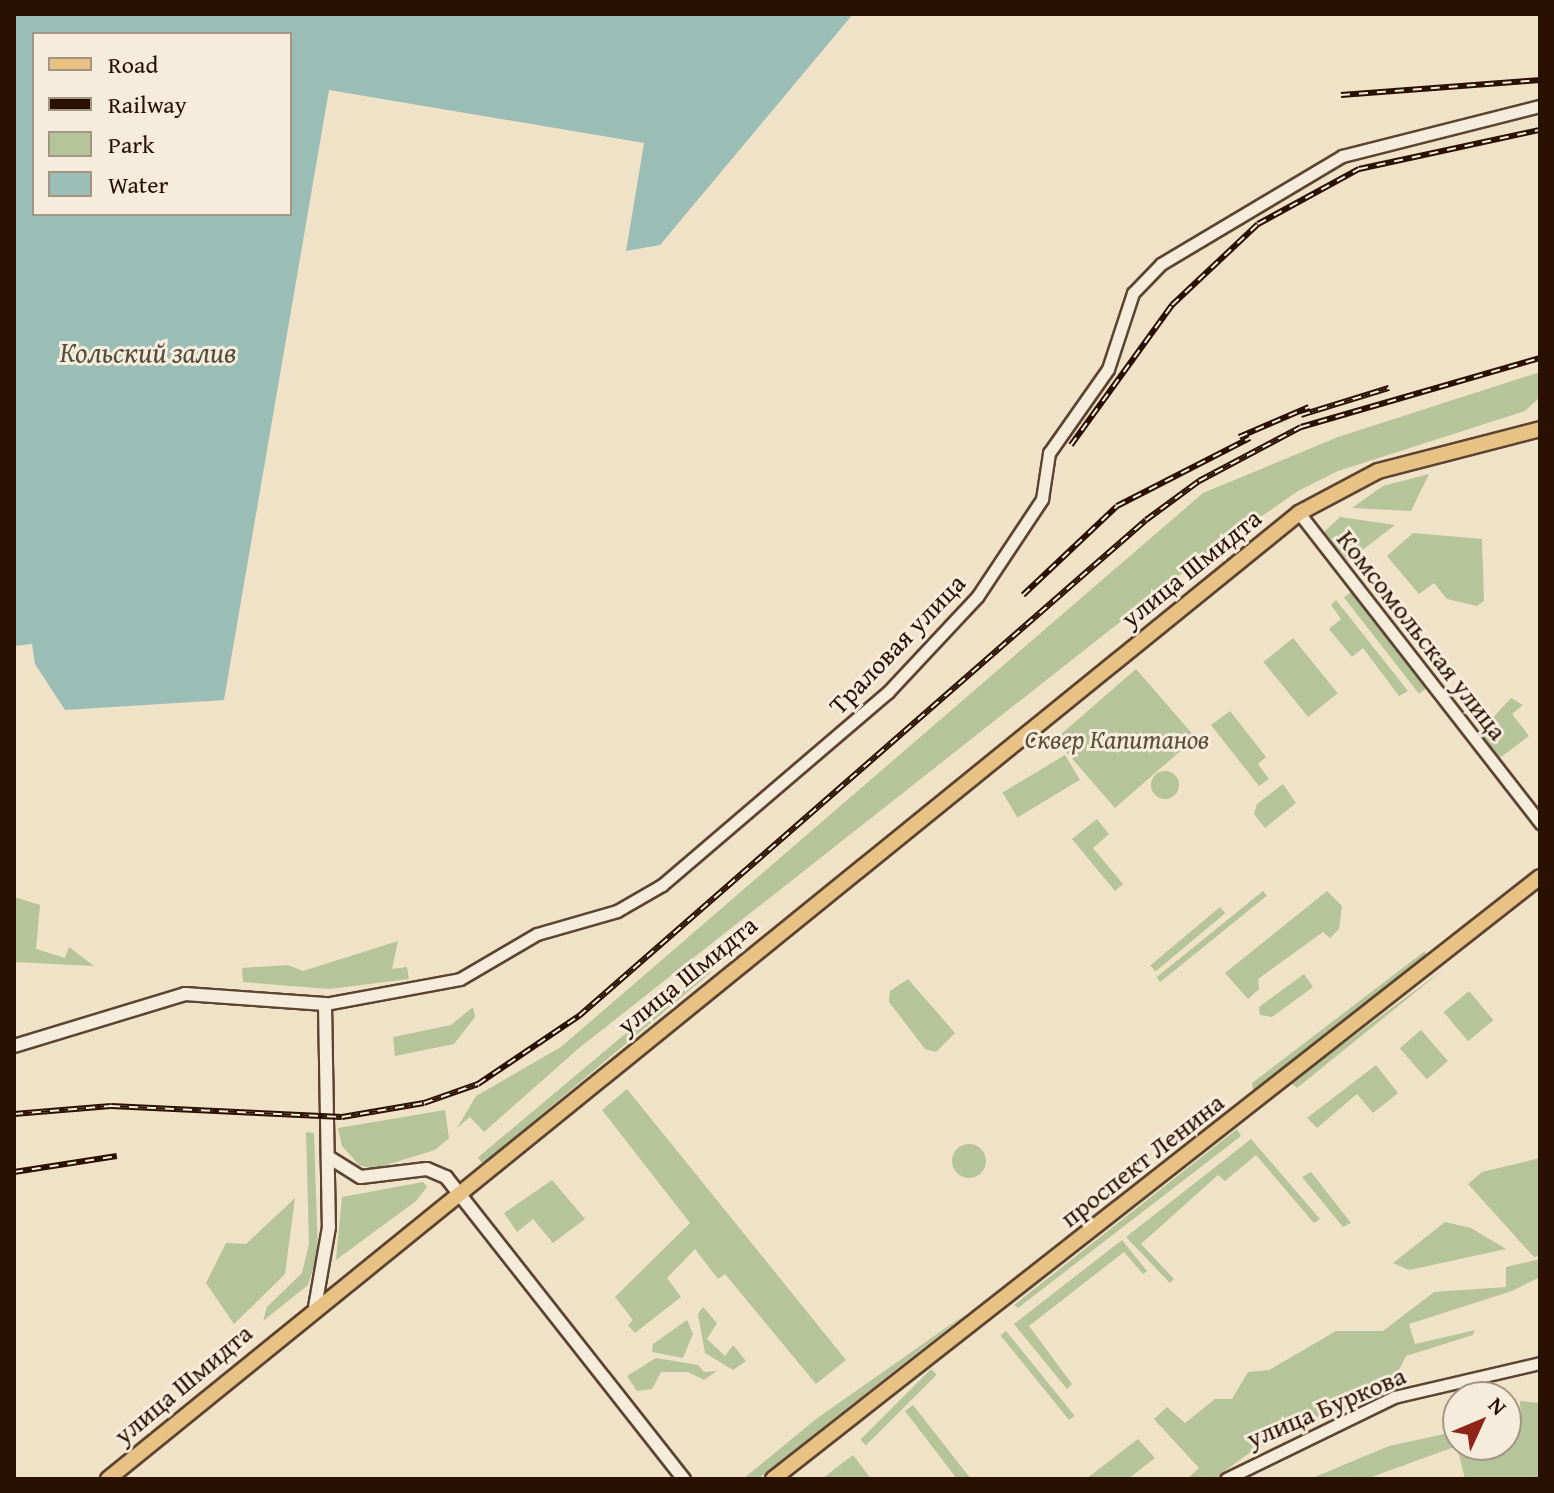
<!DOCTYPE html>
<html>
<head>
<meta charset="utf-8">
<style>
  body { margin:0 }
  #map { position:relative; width:1554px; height:1493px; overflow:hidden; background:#f0e2c7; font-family:"Gentium Book Plus",serif }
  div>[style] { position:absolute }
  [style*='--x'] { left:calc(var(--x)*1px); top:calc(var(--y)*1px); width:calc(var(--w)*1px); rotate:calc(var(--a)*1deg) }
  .green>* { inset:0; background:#b5c499; transform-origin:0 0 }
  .round { border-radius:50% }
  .water>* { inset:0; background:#9abdb6 }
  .roads { filter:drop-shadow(2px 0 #5c4432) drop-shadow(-2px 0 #5c4432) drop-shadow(0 2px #5c4432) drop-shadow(0 -2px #5c4432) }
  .tertiary>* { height:11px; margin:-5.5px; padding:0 5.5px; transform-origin:5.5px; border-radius:5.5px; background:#f5ecdb }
  .secondary>* { height:12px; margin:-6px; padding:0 6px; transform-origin:6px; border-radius:6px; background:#f5ecdb }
  .primary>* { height:14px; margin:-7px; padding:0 7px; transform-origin:7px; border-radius:7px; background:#e8c184 }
  .rail>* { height:6px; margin-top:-3px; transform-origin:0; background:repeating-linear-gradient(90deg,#f5ecdb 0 9px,#2a1001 0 18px); box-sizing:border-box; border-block:2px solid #2a1001 }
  span { translate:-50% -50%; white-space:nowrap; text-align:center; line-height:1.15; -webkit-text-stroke:6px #f5ecdb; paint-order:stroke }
  .street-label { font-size:26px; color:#2a1001 }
  .park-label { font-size:26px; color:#5b4f36; font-style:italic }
  .water-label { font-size:28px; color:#514d40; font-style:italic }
  .frame { position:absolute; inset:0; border:16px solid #2a1001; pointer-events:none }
  .legend { position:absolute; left:32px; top:32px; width:260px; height:184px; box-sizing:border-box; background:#f5ecdb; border:2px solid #a49484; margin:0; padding:10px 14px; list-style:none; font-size:24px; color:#2a1001 }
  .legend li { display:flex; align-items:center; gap:16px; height:40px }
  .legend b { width:40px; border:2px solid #a49484 }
  .north { position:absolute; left:1442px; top:1381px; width:80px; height:80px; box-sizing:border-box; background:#f5ecdb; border:2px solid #a49484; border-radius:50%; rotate:46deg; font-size:22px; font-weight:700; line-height:32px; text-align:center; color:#2a1001 }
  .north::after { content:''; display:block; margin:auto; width:28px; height:36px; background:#8f2418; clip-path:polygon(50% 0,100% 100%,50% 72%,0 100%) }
</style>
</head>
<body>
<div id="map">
  <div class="green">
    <div style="clip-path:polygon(1540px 372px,1540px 397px,1525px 411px,1338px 471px,1298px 491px,1200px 559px,579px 1048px,484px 1132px,470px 1117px,457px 1128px,476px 1096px,561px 1047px,1203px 493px,1338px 437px)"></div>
    <div style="clip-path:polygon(1429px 474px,1411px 511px,1352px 508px,1383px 486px)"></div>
    <div style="clip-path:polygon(1340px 517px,1395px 525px,1348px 561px,1323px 533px)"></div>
    <div style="clip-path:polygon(1413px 533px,1482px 539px,1484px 601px,1477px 606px,1447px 599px,1434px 583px,1419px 594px,1387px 556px)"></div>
    <div style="left:1351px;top:592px;width:122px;height:9px;rotate:52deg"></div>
    <div style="clip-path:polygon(1336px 600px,1408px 691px,1399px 696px,1363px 648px,1352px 657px,1329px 629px,1341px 619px,1331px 605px)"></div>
    <div style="left:1293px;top:638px;width:71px;height:38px;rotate:51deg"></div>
    <div style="left:1136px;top:669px;width:91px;height:107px;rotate:49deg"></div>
    <div style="clip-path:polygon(1511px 698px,1523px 705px,1512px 714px,1529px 736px,1497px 760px,1478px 734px)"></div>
    <div style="clip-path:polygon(1230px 711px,1266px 757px,1258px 764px,1269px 779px,1259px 786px,1211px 725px)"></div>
    <div style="left:1065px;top:755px;width:29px;height:73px;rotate:59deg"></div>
    <div class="round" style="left:1151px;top:771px;width:28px;height:28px"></div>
    <div style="clip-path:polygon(1283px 784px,1296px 803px,1265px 828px,1254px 814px,1257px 804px)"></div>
    <div style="clip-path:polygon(1097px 819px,1109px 834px,1093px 848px,1123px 884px,1115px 891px,1072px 839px)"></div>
    <div style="left:1263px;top:891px;width:6px;height:137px;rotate:51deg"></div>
    <div style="clip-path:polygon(1327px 891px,1342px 906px,1339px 929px,1330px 938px,1323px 932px,1258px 979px,1259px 989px,1248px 999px,1225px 973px)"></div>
    <div style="clip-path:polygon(14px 897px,40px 905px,36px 949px,65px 958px,69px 947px,94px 966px,14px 962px)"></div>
    <div style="left:1220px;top:907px;width:8px;height:91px;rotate:50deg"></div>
    <div style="clip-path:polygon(398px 941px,392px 969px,407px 967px,409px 979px,329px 989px,243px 982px,242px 968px,288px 965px,303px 971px)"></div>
    <div style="clip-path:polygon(1425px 951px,1426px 956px,1253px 1090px,1252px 1083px)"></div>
    <div style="left:706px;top:966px;width:8px;height:298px;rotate:50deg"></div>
    <div style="clip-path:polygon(1444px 969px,1297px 1088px,1291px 1083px)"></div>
    <div style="clip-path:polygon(1304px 974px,1313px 987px,1272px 1017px,1260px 1015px,1259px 1007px)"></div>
    <div style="clip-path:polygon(908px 979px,955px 1033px,936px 1052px,925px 1049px,889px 1002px,890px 991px)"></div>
    <div style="left:1469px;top:991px;width:38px;height:33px;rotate:50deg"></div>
    <div style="clip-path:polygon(473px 1007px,475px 1017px,454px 1044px,395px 1056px,393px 1037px,451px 1025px)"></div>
    <div style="left:1421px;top:1030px;width:41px;height:28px;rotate:49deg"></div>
    <div style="clip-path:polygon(1376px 1065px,1398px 1093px,1373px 1113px,1357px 1094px,1317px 1128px,1307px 1118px)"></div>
    <div style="clip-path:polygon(627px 1089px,846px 1360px,816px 1384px,725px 1274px,718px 1279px,695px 1249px,667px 1278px,681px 1297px,635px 1333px,628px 1325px,633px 1320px,615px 1297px,690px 1223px,602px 1110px)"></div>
    <div style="clip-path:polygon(445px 1110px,449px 1138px,435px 1150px,373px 1169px,359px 1165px,342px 1146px,338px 1128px)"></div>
    <div style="clip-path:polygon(1237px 1129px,1241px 1136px,1018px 1308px,1014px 1305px)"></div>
    <div style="clip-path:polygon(306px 1132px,314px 1133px,318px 1253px,308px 1285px,263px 1321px,267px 1307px,302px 1273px,309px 1244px)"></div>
    <div style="clip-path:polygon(1251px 1139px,1320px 1219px,1314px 1223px,1256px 1155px,1225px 1181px,1218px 1175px,1141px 1244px,1174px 1279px,1170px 1283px,1126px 1237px)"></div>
    <div class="round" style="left:952px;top:1144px;width:34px;height:34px"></div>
    <div style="clip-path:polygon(1540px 1158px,1540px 1256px,1534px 1257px,1468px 1184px,1482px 1172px)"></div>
    <div style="clip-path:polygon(1311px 1172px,1351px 1223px,1343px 1227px,1302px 1177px)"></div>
    <div style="clip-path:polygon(552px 1180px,585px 1219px,553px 1243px,533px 1219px,517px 1232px,504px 1213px)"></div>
    <div style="clip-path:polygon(423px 1182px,427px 1187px,416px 1201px,336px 1260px,342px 1197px)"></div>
    <div style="clip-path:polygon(295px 1198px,285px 1274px,234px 1324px,206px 1283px,226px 1243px,246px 1244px)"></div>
    <div style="clip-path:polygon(1445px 1222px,1471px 1228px,1506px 1249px,1409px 1270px,1393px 1263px)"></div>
    <div style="clip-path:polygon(1122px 1240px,1147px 1271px,1143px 1274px,1124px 1252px,1029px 1326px,1072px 1384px,1067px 1389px,1014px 1324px)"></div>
    <div style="clip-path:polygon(1540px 1259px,1540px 1277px,1512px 1291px,1409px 1324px,1415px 1344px,1475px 1330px,1473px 1335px,1406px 1356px,1390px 1388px,1252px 1451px,1214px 1479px,1187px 1479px,1199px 1468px,1154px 1419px,1167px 1407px,1185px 1423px,1215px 1399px,1232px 1399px,1248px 1372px,1269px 1370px,1336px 1331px,1383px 1331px,1434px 1292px,1506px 1287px,1506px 1267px)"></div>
    <div style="clip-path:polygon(703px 1307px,717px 1323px,707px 1339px,725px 1356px,733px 1345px,746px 1361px,733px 1370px,705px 1353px,698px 1314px)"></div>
    <div style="clip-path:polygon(967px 1313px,758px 1479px,743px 1479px,816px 1419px)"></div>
    <div style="clip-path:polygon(687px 1320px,693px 1334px,683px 1358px,652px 1352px,653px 1344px)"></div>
    <div style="left:1006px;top:1331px;width:109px;height:7px;rotate:51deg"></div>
    <div style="clip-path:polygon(656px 1358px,698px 1365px,704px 1372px,717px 1371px,704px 1380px,688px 1372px,661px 1372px,652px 1389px,637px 1391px,627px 1376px)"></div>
    <div style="left:931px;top:1369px;width:8px;height:100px;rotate:45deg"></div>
    <div style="clip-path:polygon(1520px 1401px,1540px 1403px,1540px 1479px,1465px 1479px,1457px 1446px,1366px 1479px,1310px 1479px,1389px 1446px,1458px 1431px,1458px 1445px,1506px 1445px,1506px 1421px,1521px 1418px)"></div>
    <div style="clip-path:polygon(913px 1405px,971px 1479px,957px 1479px,905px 1411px)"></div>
    <div style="clip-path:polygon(1138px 1439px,1155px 1458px,1128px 1479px,1086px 1479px)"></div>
    <div style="clip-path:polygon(853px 1455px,871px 1479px,822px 1479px,837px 1467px)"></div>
  </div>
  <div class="water">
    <div style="clip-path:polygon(evenodd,14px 14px,853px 14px,660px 245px,626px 251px,644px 143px,329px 90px,224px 700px,65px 710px,35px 664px,32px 644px,14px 646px,14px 14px,34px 34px,290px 34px,290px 214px,34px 214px,34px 34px)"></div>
  </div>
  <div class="roads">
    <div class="tertiary">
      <div style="--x:1299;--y:513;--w:393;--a:52.1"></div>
      <div style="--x:325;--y:1004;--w:137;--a:-10.5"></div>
      <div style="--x:460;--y:979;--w:89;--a:-30.3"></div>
      <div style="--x:537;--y:934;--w:83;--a:-16"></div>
      <div style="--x:617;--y:911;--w:52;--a:-30"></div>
      <div style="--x:662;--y:885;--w:297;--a:-40.5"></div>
      <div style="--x:888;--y:692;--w:130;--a:-46.9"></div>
      <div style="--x:977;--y:597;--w:118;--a:-56.4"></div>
      <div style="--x:1042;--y:499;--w:47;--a:-81.3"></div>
      <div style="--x:1049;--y:453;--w:103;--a:-54.9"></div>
      <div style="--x:1108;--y:369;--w:80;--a:-71.8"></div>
      <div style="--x:1133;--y:293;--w:40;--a:-46"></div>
      <div style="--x:1161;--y:264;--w:211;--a:-30.8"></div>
      <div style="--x:1342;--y:156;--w:204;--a:-14.2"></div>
      <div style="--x:1226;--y:1479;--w:187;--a:-26"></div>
      <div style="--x:1394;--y:1397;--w:150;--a:-13.1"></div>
    </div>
    <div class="secondary">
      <div style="--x:14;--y:1046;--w:179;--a:-16.9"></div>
      <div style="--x:185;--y:994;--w:140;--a:4.1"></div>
      <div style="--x:325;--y:1004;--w:223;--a:89"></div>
      <div style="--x:329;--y:1227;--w:81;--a:99.9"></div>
      <div style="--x:330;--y:1158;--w:36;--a:32"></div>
      <div style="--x:361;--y:1177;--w:66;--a:-6.9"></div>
      <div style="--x:427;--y:1169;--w:21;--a:23"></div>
      <div style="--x:446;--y:1177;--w:385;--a:51.8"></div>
    </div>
    <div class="primary">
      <div style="--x:108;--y:1479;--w:1534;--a:-39.04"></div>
      <div style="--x:1299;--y:513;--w:89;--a:-28"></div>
      <div style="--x:1378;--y:471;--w:167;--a:-14.5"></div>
      <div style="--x:773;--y:1479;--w:975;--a:-38.13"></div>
    </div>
  </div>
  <div class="rail">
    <div style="--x:1341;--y:95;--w:200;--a:-4.3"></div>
    <div style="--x:1301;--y:415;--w:92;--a:-17.1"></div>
    <div style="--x:1239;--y:437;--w:76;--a:-23.2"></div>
    <div style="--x:1071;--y:445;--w:173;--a:-54.2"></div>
    <div style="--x:1172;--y:305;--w:118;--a:-43.3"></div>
    <div style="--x:1258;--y:224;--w:115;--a:-28.6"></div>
    <div style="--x:1359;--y:169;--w:185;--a:-12.2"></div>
    <div style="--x:1023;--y:595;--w:129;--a:-43.4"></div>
    <div style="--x:1117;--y:506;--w:149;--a:-27.1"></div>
    <div style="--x:14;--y:1114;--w:97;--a:-4.7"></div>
    <div style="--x:111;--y:1106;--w:231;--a:2.7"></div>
    <div style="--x:342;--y:1117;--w:83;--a:-9.7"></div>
    <div style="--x:424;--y:1103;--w:57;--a:-19.4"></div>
    <div style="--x:478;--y:1084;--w:122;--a:-34"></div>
    <div style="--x:579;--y:1016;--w:753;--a:-41.18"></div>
    <div style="--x:1146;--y:520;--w:66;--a:-36.3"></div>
    <div style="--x:1199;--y:481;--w:115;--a:-27.9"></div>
    <div style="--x:1301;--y:427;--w:249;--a:-16.1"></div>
    <div style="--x:14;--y:1172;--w:104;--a:-8.8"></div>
  </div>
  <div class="street-label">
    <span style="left:1191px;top:568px;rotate:-39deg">улица Шмидта</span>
    <span style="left:1422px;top:635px;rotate:52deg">Комсомольская улица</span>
    <span style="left:897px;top:644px;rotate:-46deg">Траловая улица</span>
    <span style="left:687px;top:975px;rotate:-39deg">улица Шмидта</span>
    <span style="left:1142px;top:1160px;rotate:-38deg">проспект Ленина</span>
    <span style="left:183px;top:1384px;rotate:-40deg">улица Шмидта</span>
    <span style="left:1326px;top:1407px;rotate:-23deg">улица Буркова</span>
  </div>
  <div class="park-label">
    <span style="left:1117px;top:739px">Сквер Капитанов</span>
  </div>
  <div class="water-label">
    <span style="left:148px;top:352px">Кольский залив</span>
  </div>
  <div class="frame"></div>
  <ul class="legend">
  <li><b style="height:10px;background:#e8c184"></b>Road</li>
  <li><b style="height:10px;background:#2a1001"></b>Railway</li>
  <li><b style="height:22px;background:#b5c499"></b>Park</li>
  <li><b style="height:22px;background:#9abdb6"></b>Water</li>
  </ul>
  <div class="north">N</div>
</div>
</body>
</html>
